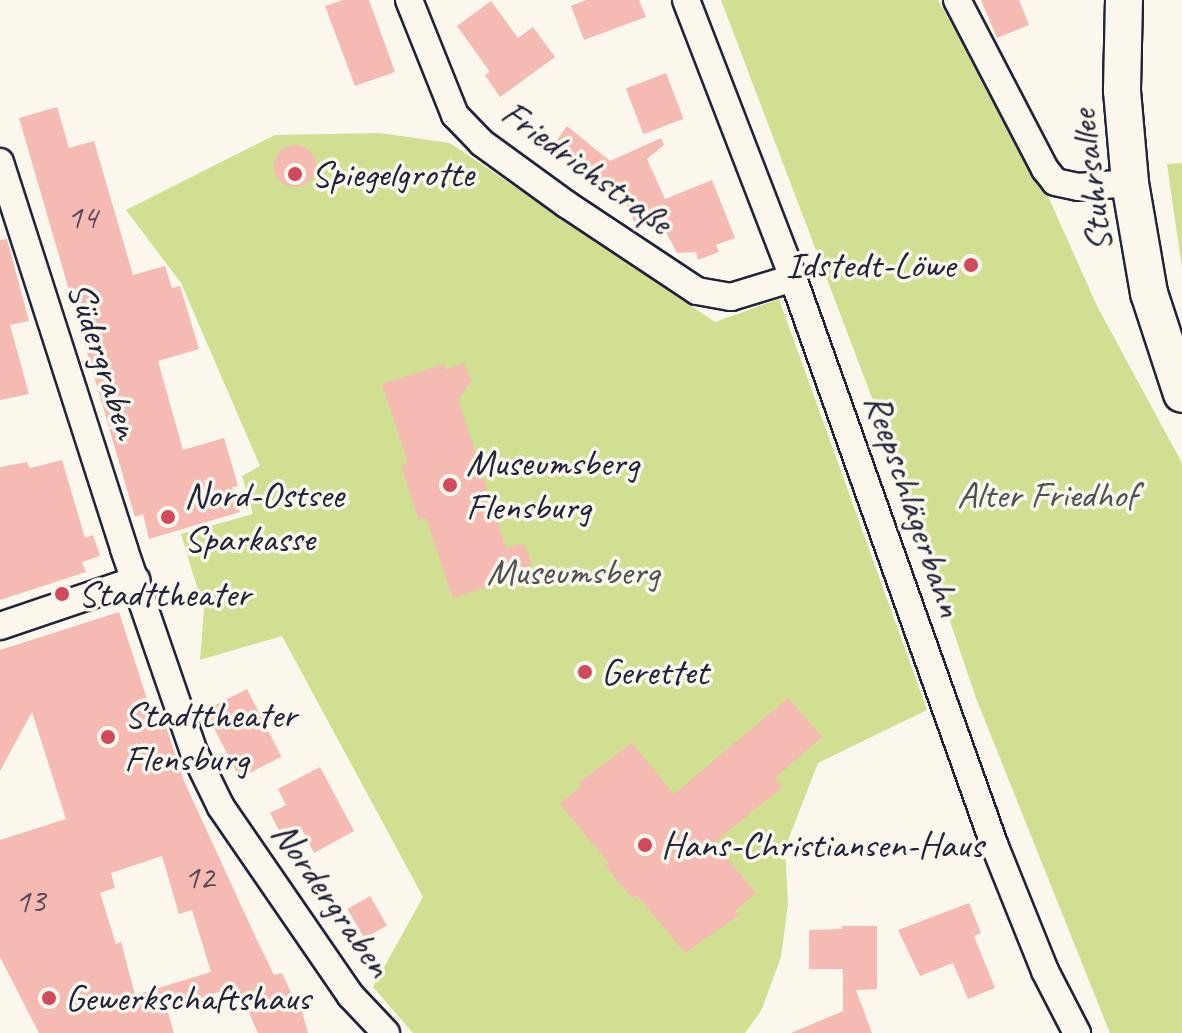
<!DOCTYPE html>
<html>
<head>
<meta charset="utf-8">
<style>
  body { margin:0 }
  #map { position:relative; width:1182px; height:1033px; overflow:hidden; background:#fbf7ec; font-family:Caveat,sans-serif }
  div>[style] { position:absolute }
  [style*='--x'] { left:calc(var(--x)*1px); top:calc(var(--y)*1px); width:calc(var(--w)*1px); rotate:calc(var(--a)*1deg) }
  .green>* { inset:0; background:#d1df93 }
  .building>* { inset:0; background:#f5bab2; transform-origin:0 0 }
  .round { border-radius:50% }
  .roads { filter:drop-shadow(2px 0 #22223b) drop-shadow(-2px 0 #22223b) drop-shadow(0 2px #22223b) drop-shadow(0 -2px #22223b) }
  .street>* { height:26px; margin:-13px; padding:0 13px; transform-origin:13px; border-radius:13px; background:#fbf7ec }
  .secondary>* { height:36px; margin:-18px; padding:0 18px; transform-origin:18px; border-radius:18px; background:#fbf7ec }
  .dots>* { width:22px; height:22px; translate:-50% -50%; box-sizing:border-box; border:4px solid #fbf7ec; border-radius:50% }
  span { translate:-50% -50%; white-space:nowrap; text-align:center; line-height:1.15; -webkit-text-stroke:7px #fbf7ec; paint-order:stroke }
  .number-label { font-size:34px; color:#574859 }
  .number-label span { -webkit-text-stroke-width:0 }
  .street-label { font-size:38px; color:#22223b }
  .poi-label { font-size:38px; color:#22223b }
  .left { translate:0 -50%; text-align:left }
  .right { translate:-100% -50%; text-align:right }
  .park-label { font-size:38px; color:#4e5151 }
</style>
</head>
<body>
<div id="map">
  <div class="green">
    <div style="clip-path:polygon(721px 0,938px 0,1048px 196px,1097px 306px,1182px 463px,1182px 1033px,1110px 1033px,976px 698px,896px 461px)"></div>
    <div style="clip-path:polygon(380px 133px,450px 143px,715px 322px,779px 299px,927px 710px,818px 763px,785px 848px,788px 904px,781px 957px,761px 1011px,745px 1033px,413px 1033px,373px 987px,423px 897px,282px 636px,200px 660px,204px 610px,181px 534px,253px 514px,242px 476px,260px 466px,181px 283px,126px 210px,275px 135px)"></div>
    <div style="clip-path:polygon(1182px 163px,1182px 268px,1167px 164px)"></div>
  </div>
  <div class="building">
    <div style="clip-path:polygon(343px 0,369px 0,395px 72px,355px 86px,325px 6px)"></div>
    <div style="clip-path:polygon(586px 0,639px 0,646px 17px,584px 40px,571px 6px)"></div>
    <div style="clip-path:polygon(981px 0,1019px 0,1029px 25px,997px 38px)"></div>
    <div style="clip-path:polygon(491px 1px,518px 38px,533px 27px,555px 57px,500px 97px,485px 75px,490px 72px,457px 26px)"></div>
    <div style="left:666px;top:73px;width:49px;height:43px;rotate:69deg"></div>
    <div style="clip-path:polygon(57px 107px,69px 148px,94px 141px,133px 275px,165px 266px,172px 288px,180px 286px,199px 349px,158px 361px,183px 450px,224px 438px,238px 486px,232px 487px,240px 512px,149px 539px,143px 514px,135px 517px,19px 118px)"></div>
    <div style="clip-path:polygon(567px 126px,610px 161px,661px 138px,664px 145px,647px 159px,665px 199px,712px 180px,735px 238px,716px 245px,719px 252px,698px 260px,696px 252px,677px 253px,657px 215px,636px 225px,616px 183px,604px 193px,577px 161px,554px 144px)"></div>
    <div class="round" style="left:274px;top:145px;width:42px;height:42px"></div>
    <div style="clip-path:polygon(7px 239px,29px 321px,10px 325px,29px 394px,0 400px,0 240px)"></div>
    <div style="clip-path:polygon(464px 363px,471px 381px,458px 400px,506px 548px,524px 543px,532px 565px,513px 571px,515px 578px,453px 598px,426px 518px,419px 520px,410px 493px,401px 465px,408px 463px,382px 384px,444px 364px,446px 370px)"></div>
    <div style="clip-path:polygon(62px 460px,85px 538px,93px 535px,100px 556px,82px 562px,86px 572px,0 600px,0 467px,27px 462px,30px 468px)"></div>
    <div style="clip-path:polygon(evenodd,119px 612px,154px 721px,163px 718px,184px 781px,256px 938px,274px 975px,282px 973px,293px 997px,298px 997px,308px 1033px,258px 1033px,237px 986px,167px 1009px,174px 1033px,39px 1033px,0 957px,0 840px,66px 819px,32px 712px,0 771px,0 650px,119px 612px,162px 856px,179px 914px,192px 910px,211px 972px,135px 995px,121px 942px,116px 944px,100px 893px,115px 888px,111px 873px,162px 856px)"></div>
    <div style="left:247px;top:689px;width:76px;height:47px;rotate:63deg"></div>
    <div style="clip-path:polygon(788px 698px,822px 737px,775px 778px,782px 787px,714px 843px,756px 893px,735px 911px,739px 915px,685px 953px,637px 895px,632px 898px,605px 866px,609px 863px,560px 804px,581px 786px,578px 783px,632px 743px,674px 794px)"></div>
    <div style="clip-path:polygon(320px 767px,354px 831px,314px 853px,300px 826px,282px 836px,270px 813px,286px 805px,278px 789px)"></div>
    <div style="left:370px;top:896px;width:34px;height:26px;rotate:60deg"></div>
    <div style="clip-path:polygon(969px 903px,981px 933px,974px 936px,995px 988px,968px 999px,953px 963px,920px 976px,898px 930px)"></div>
    <div style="clip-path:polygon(842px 926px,877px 926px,877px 989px,856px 990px,872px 1033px,791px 1033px,843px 1011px,843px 969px,809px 969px,809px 930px,842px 929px)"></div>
  </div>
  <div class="roads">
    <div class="street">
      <div style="--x:409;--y:0;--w:124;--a:68.2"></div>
      <div style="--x:455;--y:115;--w:39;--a:46"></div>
      <div style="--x:482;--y:143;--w:104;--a:36"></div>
      <div style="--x:566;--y:204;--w:157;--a:33.6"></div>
      <div style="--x:697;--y:291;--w:35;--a:10"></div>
      <div style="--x:731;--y:297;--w:65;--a:-17"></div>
      <div style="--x:686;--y:0;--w:298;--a:68.9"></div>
      <div style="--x:793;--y:278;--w:601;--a:70.45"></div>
      <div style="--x:994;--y:844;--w:137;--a:68.1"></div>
      <div style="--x:1045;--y:971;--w:70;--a:62.7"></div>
      <div style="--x:957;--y:0;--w:191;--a:62.5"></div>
      <div style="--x:1045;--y:169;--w:16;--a:52"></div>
      <div style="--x:1055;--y:182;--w:24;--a:12"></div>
      <div style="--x:1078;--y:187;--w:52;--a:-4.4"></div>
      <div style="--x:0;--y:162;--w:406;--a:72.2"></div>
      <div style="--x:124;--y:549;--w:215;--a:71"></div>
      <div style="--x:194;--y:752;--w:61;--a:63.9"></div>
      <div style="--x:221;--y:807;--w:229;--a:55.5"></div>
      <div style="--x:351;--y:996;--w:51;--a:46.6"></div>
      <div style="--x:0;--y:626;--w:144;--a:-18.7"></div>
    </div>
    <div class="secondary">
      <div style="--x:1124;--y:0;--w:91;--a:91.3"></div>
      <div style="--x:1122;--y:91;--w:92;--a:85"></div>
      <div style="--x:1130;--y:183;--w:112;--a:80.2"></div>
      <div style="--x:1149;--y:293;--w:106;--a:71.9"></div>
    </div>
  </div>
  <div class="dots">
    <div style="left:295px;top:174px;background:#d1495b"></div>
    <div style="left:971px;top:265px;background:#d1495b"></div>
    <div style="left:450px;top:485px;background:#d1495b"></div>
    <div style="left:168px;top:517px;background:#d1495b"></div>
    <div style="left:62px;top:594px;background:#d1495b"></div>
    <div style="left:585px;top:672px;background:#d1495b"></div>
    <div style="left:108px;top:737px;background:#d1495b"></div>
    <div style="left:645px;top:845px;background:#d1495b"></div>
    <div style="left:49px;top:998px;background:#d1495b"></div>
  </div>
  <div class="number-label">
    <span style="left:82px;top:217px">14</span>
    <span style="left:199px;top:877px">12</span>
    <span style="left:30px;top:901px">13</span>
  </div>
  <div class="street-label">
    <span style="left:587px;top:167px;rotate:36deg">Friedrichstraße</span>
    <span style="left:1091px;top:181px;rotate:-97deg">Stuhrsallee</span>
    <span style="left:104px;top:360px;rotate:72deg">Südergraben</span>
    <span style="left:914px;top:505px;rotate:71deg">Reepschlägerbahn</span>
    <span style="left:332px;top:899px;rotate:55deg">Nordergraben</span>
  </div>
  <div class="poi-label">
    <span class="left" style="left:311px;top:174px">Spiegelgrotte</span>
    <span class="right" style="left:955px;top:265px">Idstedt-Löwe</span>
    <span class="left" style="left:466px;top:485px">Museumsberg<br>Flensburg</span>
    <span class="left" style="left:184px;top:517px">Nord-Ostsee<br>Sparkasse</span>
    <span class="left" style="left:78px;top:594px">Stadttheater</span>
    <span class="left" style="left:601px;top:672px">Gerettet</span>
    <span class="left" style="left:124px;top:737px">Stadttheater<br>Flensburg</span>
    <span class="left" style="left:661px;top:845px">Hans-Christiansen-Haus</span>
    <span class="left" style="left:65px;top:998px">Gewerkschaftshaus</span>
  </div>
  <div class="park-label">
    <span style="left:1047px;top:495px">Alter Friedhof</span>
    <span style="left:573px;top:572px">Museumsberg</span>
  </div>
</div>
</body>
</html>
